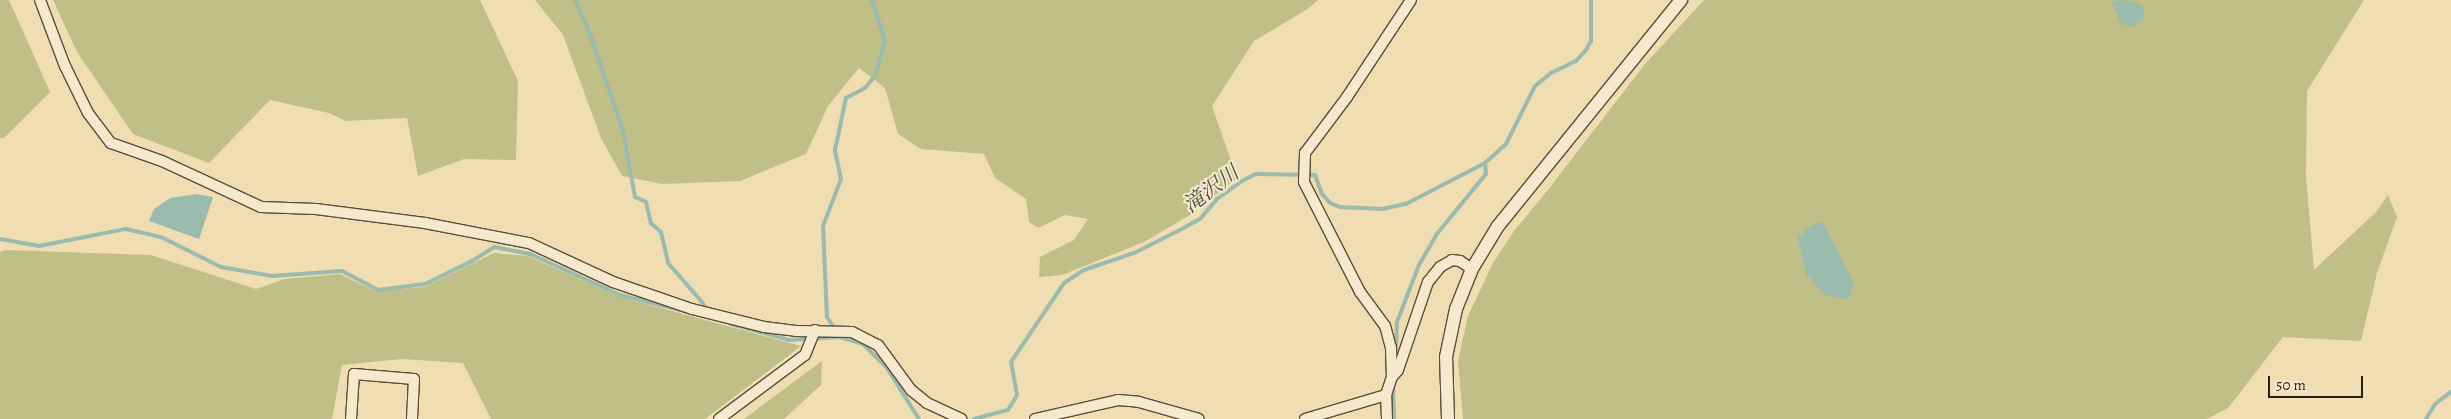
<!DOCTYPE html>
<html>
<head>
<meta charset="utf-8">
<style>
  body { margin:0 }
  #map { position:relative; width:2451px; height:419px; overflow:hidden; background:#f1ddb2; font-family:Alegreya,"Noto Serif JP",serif }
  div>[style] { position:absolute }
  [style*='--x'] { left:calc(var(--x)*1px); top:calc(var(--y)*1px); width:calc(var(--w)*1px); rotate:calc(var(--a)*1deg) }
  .green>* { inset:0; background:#c0bf88 }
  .water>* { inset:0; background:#9bbbae }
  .stream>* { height:4px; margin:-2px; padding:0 2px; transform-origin:2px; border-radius:2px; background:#9bbbae }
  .roads { filter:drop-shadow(1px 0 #5b4e3c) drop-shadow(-1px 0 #5b4e3c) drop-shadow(0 1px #5b4e3c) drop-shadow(0 -1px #5b4e3c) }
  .minor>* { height:10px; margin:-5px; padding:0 5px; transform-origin:5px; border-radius:5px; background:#f6e9cd }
  .tertiary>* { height:12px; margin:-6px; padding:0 6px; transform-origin:6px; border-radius:6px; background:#f6e9cd }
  span { translate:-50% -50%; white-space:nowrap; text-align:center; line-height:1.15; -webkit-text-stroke:4px #f6e9cd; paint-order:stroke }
  .water-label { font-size:21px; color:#4b4d43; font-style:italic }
  .scale { position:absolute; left:2268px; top:376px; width:95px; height:22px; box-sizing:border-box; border:2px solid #291e15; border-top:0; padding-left:6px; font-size:15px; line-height:18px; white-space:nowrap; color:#291e15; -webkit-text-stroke:4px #f6e9cd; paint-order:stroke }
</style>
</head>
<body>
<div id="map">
  <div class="green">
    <div style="clip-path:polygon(0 0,9px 0,50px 92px,4px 138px,0 138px)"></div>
    <div style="clip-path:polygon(53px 0,480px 0,518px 81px,516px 160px,464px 159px,418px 176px,407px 118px,346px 121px,329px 113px,270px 100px,209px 163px,133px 134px,77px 52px)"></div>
    <div style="clip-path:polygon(535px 0,1318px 0,1309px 8px,1254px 41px,1212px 106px,1237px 178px,1190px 215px,1144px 242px,1062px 275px,1039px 277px,1040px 257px,1074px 240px,1088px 219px,1065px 215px,1038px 228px,1029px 222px,1026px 199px,995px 178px,984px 154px,921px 149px,898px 134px,885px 88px,859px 68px,828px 106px,806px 154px,740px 181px,662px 184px,622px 176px,601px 138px,563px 35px)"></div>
    <div style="clip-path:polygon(1704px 0,2364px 0,2307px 91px,2306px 176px,2314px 270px,2376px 212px,2388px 195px,2397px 217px,2377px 273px,2361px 341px,2283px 337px,2228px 408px,2207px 419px,1463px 419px,1458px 361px,1468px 316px,1493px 263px,1514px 231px,1547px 191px,1645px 64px)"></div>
    <div style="clip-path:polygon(5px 250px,151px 255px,256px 289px,285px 279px,340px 274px,375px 291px,424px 287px,494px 253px,528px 256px,620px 297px,801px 346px,705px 419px,491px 419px,463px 363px,402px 359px,342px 365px,332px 419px,0 419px,0 252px)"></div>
    <div style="clip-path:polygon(822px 361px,821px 385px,784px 419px,744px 419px)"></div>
  </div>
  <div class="water">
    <div style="clip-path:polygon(2126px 0,2144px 6px,2143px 19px,2133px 27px,2121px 24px,2111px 1px)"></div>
    <div style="clip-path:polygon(196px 194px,213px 197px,199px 239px,149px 221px,154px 209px,170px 198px)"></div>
    <div style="clip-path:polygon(1822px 221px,1854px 282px,1849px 299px,1825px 295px,1806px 274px,1798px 238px,1808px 227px)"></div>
  </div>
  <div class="stream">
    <div style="--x:575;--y:0;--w:37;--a:66"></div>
    <div style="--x:590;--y:34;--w:102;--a:71.2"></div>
    <div style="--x:623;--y:131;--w:67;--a:79.7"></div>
    <div style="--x:635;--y:197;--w:12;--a:24"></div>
    <div style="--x:646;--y:202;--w:22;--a:77"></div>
    <div style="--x:651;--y:223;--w:13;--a:42"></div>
    <div style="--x:661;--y:232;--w:32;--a:77"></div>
    <div style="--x:668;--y:263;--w:52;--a:48.9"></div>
    <div style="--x:702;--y:302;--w:10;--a:61"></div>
    <div style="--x:0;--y:239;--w:40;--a:10"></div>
    <div style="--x:39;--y:246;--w:89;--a:-11.1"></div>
    <div style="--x:126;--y:229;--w:36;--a:13"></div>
    <div style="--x:161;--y:237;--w:67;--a:26.6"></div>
    <div style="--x:221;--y:267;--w:52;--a:10"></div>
    <div style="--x:272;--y:276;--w:70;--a:-4.1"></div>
    <div style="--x:342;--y:271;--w:41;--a:27.8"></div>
    <div style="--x:378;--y:290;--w:47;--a:-7.3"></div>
    <div style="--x:425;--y:284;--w:52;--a:-26.1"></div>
    <div style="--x:472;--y:261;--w:26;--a:-32"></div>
    <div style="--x:494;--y:247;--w:37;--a:11"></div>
    <div style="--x:530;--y:254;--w:99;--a:24.5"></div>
    <div style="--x:620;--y:295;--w:70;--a:14"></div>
    <div style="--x:731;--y:324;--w:60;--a:15.4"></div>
    <div style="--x:789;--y:340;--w:50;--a:-3.4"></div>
    <div style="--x:839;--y:337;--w:25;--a:16"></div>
    <div style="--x:863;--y:344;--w:34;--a:45"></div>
    <div style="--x:887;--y:368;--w:60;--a:57.9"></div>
    <div style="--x:835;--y:329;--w:14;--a:-124"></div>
    <div style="--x:827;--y:317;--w:91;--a:-92.5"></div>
    <div style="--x:823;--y:226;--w:50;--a:-69"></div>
    <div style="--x:841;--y:179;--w:30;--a:-102"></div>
    <div style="--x:835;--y:150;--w:53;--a:-78.1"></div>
    <div style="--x:846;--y:98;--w:21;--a:-28"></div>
    <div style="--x:865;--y:88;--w:16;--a:-50"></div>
    <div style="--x:875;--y:76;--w:36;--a:-74"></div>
    <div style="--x:885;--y:41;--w:43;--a:-107.6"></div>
    <div style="--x:1396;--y:349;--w:27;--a:-88"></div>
    <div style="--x:1397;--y:322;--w:61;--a:-68.9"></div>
    <div style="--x:1419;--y:265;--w:34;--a:-60"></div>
    <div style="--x:1436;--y:235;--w:79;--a:-50.7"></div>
    <div style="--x:1486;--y:174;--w:11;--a:-95"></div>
    <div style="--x:1393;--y:386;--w:33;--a:88"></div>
    <div style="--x:974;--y:419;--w:35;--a:-15"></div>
    <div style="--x:1008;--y:410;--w:17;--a:-59"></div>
    <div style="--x:1017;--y:395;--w:34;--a:-100"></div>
    <div style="--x:1011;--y:362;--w:95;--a:-56.1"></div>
    <div style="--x:1064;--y:283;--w:24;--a:-33"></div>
    <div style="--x:1084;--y:270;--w:53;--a:-18.8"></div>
    <div style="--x:1134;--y:253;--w:49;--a:-26.6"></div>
    <div style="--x:1178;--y:231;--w:26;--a:-29"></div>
    <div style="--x:1201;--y:218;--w:25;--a:-50"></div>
    <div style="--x:1217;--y:199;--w:31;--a:-36"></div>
    <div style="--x:1242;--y:181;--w:16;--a:-27"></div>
    <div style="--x:1256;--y:174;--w:59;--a:1"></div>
    <div style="--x:1315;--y:175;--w:20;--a:70"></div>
    <div style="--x:1322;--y:194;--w:12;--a:48"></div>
    <div style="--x:1330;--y:203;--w:11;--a:22"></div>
    <div style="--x:1340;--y:207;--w:42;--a:2.7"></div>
    <div style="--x:1382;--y:209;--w:25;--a:-12"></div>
    <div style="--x:1406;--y:204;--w:89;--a:-27.4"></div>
    <div style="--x:1485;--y:163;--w:28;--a:-42"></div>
    <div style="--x:1506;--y:144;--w:65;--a:-63.4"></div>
    <div style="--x:1535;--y:86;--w:21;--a:-39"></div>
    <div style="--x:1551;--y:73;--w:28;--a:-26"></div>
    <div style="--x:1576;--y:61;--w:15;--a:-48"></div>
    <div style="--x:1586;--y:50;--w:10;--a:-61"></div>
    <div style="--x:1591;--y:41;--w:41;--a:-90"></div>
    <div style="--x:2426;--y:419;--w:17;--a:-59"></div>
    <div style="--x:2435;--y:404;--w:20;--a:-37"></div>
  </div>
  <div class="roads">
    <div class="minor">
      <div style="--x:40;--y:0;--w:71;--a:69.3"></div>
      <div style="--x:65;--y:66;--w:52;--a:63.9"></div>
      <div style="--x:88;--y:113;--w:38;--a:53"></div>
      <div style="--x:111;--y:143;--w:54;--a:19.4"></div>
      <div style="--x:162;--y:161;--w:109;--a:24.9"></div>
      <div style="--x:261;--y:207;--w:55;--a:2.1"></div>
      <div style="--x:316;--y:209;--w:110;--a:7.3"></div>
      <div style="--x:425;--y:223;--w:106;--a:10.9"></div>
      <div style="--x:529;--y:243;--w:93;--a:24.9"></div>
      <div style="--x:613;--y:282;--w:83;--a:18.9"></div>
      <div style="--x:692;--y:309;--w:74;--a:14"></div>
      <div style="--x:764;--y:327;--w:32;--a:7"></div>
      <div style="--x:796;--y:331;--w:56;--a:1"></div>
      <div style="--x:852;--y:332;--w:29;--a:27"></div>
      <div style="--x:878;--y:345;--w:56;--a:53.7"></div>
      <div style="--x:911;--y:390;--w:21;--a:39"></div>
      <div style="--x:927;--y:403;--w:38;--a:25"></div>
      <div style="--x:1392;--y:377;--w:9;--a:-49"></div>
      <div style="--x:1398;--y:370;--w:93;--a:-71.2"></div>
      <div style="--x:1428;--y:282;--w:19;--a:-51"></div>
      <div style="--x:1440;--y:267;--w:14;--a:-30"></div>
      <div style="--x:1452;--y:260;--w:8;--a:7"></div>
      <div style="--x:1460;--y:261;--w:14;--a:34"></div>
      <div style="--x:351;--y:419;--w:45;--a:-86.2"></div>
      <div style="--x:354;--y:374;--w:60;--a:4.8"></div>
      <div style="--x:414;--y:379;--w:40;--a:92.9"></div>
      <div style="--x:719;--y:419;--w:107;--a:-36.7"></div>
      <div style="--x:805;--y:355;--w:27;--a:-68"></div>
      <div style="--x:1035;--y:419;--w:85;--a:-12.9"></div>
      <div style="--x:1118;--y:400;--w:21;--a:5"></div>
      <div style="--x:1139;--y:402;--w:62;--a:15.8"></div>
      <div style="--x:1305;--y:419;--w:84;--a:-16.5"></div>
      <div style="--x:1387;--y:419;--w:24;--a:-92"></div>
      <div style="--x:1386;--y:395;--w:19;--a:-72"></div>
      <div style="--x:1392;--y:377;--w:29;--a:-92"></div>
      <div style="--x:1391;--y:348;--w:23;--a:-105"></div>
      <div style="--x:1385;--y:326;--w:42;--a:-126.3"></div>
      <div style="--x:1360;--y:292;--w:123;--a:-117"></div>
      <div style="--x:1304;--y:182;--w:29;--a:-88"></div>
      <div style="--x:1305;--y:153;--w:70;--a:-53.1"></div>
      <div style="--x:1347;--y:97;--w:116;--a:-56.6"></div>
    </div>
    <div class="tertiary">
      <div style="--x:1448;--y:419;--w:62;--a:-91.8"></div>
      <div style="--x:1446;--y:357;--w:49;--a:-78.2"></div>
      <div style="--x:1456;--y:309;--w:43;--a:-68.2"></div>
      <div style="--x:1472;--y:269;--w:50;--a:-58.8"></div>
      <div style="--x:1498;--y:226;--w:291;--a:-51"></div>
    </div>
  </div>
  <div class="water-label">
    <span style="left:1211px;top:189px;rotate:-37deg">滝沢川</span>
  </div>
  <div class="scale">50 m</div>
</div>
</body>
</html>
